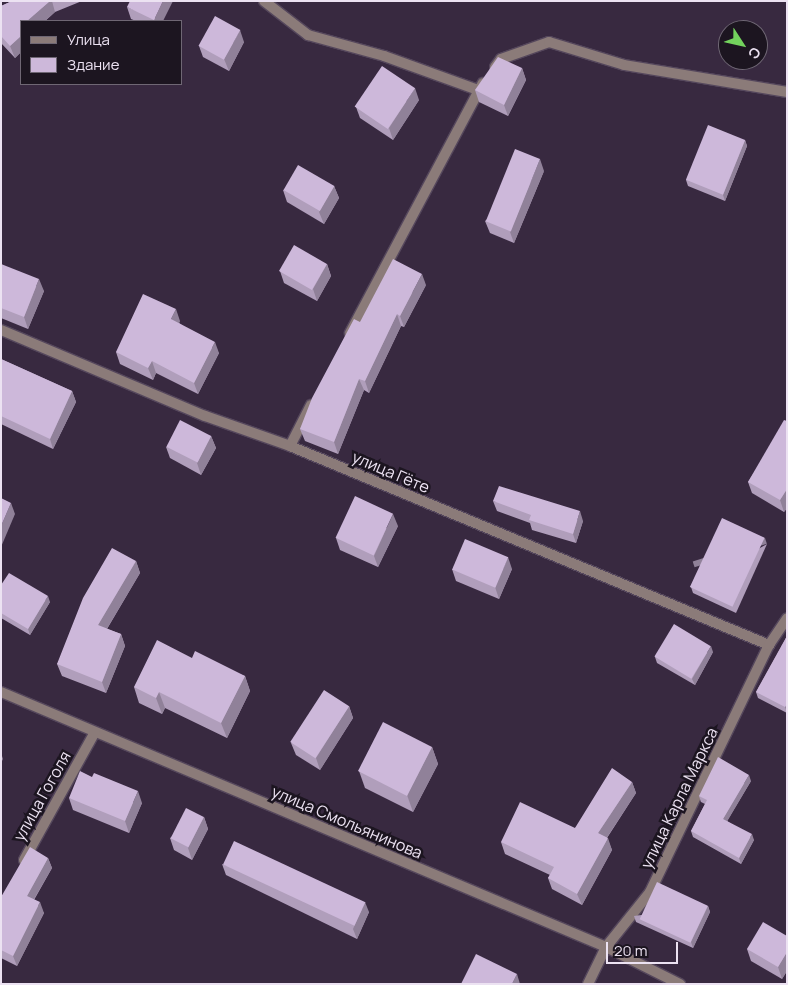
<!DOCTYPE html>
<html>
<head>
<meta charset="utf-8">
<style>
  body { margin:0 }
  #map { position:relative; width:788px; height:985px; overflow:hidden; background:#382940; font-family:Manrope,sans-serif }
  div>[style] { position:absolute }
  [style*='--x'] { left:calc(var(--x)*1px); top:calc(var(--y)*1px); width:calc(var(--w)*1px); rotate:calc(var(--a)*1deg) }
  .roads { filter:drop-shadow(1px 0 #55475c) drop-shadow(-1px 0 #55475c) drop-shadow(0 1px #55475c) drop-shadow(0 -1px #55475c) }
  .minor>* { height:10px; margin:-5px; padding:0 5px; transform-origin:5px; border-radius:5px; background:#8b7b79 }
  .wall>* { inset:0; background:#b09ebb }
  .shaded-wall>* { inset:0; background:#908199; transform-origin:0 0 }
  .building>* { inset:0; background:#cdb8da; transform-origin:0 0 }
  span { translate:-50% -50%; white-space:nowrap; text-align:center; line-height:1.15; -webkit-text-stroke:5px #1c1520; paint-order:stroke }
  .street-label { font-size:16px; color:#ece2f2 }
  .frame { position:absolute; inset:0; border:2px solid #ece2f2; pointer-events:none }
  .legend { position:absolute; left:20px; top:20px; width:162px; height:65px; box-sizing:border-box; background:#1c1520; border:1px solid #6f6774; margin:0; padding:6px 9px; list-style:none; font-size:15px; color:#ece2f2 }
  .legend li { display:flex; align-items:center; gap:10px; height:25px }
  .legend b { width:25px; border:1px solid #6f6774 }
  .north { position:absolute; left:718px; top:20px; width:50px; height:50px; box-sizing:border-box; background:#1c1520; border:1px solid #6f6774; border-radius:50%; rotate:125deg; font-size:14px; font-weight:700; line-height:20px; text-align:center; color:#ece2f2 }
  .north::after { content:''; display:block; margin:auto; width:18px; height:22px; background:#73d25d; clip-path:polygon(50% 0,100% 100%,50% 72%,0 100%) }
  .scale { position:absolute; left:606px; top:942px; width:72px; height:22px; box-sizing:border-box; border:2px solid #ece2f2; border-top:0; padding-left:6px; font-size:15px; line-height:18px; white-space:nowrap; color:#ece2f2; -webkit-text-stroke:4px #1c1520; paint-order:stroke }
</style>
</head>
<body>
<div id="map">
  <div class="roads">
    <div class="minor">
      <div style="--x:264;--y:1;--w:56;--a:37.7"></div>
      <div style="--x:308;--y:35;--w:79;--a:15.4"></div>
      <div style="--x:384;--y:56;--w:100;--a:19.9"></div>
      <div style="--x:495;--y:67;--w:10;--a:-53"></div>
      <div style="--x:501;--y:59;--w:51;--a:-19.5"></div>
      <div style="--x:549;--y:42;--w:78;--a:17"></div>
      <div style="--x:624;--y:65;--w:165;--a:9.4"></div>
      <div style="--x:1;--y:330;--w:221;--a:22.9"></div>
      <div style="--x:205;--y:416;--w:90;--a:19.4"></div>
      <div style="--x:290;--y:446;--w:519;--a:22.56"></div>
      <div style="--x:350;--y:333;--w:283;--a:-62"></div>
      <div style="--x:290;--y:446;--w:46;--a:-62.9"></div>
      <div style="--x:1;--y:692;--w:657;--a:22.85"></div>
      <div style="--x:606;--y:947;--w:83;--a:26.6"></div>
      <div style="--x:24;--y:860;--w:146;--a:-61"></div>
      <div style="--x:588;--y:984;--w:41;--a:-64.1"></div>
      <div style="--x:606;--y:947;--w:70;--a:-51.3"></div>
      <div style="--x:650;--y:892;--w:274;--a:-64.3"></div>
      <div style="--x:769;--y:645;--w:32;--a:-56"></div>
    </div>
  </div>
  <div class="wall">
    <div style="clip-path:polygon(12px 1px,82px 1px,55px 12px,45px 21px,21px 21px,21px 52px,15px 58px,1px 43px,1px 6px)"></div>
    <div style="clip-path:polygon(127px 7px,163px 21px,136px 21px,131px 19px)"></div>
    <div style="clip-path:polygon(244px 42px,229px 71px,203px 57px,199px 46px)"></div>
    <div style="clip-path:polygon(522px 68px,526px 80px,508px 116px,479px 102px,475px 90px)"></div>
    <div style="clip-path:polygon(419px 100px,393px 140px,360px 118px,356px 107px)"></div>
    <div style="clip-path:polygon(745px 140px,747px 146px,725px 201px,688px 186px,686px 180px)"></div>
    <div style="clip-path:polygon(544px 171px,514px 243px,490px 233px,485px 221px)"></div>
    <div style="clip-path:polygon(334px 186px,339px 198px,324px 224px,287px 202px,283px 190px)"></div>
    <div style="clip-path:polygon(1px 264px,44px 291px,28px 329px,1px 318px)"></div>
    <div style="clip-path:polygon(327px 264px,331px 276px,317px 301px,284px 283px,280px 271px)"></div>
    <div style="clip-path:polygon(426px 285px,404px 327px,401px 326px,369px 393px,364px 390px,338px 454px,305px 441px,300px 429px,360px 322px)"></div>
    <div style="clip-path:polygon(180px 321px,179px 323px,219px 353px,198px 394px,156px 373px,153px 380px,120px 364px,116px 352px)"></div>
    <div style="clip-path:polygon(1px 359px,72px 391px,76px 402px,53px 449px,1px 424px)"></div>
    <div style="clip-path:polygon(787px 421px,787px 508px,784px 512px,752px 493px,748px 482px)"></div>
    <div style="clip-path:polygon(211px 436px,216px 448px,201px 475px,170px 458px,166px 447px)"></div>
    <div style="clip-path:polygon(493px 501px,583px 521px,576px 543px,532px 530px,530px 523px,497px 511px)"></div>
    <div style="clip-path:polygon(398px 526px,378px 567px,340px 550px,336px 538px)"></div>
    <div style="clip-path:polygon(767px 544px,736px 613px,693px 593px,691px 587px)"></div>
    <div style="clip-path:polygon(136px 561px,140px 573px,107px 629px,121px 634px,125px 646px,106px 693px,62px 676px,57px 664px)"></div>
    <div style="clip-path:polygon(452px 569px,512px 569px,499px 599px,456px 581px)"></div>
    <div style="clip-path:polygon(1px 585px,50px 602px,30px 635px,1px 618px)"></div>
    <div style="clip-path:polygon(787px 636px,787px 713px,758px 698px,756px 692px)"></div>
    <div style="clip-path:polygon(713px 652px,695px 685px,657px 663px,655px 657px)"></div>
    <div style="clip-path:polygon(192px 658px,245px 676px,250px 691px,227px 738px,165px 708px,162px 714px,139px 703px,134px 687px)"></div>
    <div style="clip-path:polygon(349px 706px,353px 718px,320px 770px,296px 755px,291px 743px)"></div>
    <div style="clip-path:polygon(432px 747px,438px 764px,413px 812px,365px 788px,359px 771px)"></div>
    <div style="clip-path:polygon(751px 781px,727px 821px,754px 840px,741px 864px,693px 837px,691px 831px,705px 804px,701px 802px,699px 796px)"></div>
    <div style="clip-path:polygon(632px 782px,636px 793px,607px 838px,612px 850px,582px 905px,552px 889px,548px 878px,550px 875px,505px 854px,501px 842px,575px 828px)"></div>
    <div style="clip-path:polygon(69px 798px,142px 803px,129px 833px,73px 810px)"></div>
    <div style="clip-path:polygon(204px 817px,208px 829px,192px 860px,174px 850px,170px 838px)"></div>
    <div style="clip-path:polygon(48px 858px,52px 868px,34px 900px,44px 913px,17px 966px,1px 958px,1px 897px)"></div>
    <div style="clip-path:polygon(222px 864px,369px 912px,357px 939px,226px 875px)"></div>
    <div style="clip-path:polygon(708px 906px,710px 912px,693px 948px,636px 922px,634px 916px)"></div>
    <div style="clip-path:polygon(787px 936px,787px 971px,782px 979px,751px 961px,747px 949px)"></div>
  </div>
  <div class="shaded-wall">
    <div style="clip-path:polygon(50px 1px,52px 1px,55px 12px,45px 21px,27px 21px)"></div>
    <div style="clip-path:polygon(163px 1px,173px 1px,163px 21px,155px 21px,154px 20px)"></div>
    <div style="clip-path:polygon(240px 30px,244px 42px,229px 71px,224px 59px)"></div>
    <div style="clip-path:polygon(21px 36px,21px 52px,15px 58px,10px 46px)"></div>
    <div style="clip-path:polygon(522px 68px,526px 80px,508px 116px,504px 105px)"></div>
    <div style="clip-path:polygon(415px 88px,419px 100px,393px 140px,389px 128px)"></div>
    <div style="clip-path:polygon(745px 140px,747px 146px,725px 201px,723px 195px)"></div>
    <div style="clip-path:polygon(540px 159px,544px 171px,514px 243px,510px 232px)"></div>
    <div style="clip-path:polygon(334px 186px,339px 198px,324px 224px,319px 212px)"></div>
    <div style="clip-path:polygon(327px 264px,331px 276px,317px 301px,313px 289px)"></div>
    <div style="clip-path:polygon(422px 274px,426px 285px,404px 327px,400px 316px)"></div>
    <div style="clip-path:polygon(39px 279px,44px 291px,28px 329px,24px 317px)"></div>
    <div style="clip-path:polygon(176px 309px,180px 321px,175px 331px,171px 319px)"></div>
    <div style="clip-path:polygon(397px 314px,401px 326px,369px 393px,365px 381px)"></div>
    <div style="clip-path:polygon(215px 342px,219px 353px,198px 394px,194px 383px)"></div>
    <div style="clip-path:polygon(152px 361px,156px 373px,153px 380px,148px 368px)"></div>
    <div style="clip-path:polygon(359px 379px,364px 390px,338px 454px,334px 442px)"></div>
    <div style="clip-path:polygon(72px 391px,76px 402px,53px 449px,50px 439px)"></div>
    <div style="clip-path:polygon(211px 436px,216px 448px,201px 475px,197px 463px)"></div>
    <div style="clip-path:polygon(787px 489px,787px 508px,784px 512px,780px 500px)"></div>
    <div style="clip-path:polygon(11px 503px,15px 514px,1px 547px,1px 526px)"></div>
    <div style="clip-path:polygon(580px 511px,583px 521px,576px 543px,573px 534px)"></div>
    <div style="clip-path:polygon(393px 514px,398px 526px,378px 567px,374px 556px)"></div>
    <div style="left:765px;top:538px;width:6px;height:76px;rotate:72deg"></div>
    <div style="clip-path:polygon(508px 557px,512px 569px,499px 599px,495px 587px)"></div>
    <div style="clip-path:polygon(136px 561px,140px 573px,102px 637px,98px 625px)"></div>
    <div style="clip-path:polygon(48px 596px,50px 602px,30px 635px,28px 629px)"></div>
    <div style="clip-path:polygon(121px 634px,125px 646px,106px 693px,102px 682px)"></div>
    <div style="clip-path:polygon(711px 646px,713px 652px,695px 685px,692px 679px)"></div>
    <div style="clip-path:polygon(245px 676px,250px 691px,227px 738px,221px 723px)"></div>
    <div style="clip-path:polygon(159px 692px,165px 708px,162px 714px,156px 698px)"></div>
    <div style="clip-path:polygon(787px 704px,787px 713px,785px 707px)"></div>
    <div style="clip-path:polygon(349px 706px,353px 718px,320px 770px,316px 758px)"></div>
    <div style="clip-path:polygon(432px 747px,438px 764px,413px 812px,407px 795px)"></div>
    <div style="clip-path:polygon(1px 753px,3px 759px,1px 763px)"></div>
    <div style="clip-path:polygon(749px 775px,751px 781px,725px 825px,723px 819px)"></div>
    <div style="clip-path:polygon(632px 782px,636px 793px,602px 845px,598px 833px)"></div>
    <div style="clip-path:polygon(138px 791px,142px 803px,129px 833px,125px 821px)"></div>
    <div style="clip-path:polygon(204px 817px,208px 829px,192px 860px,188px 848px)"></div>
    <div style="clip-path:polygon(752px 834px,754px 840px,741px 864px,739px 858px)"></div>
    <div style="clip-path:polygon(608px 838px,612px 850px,582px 905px,577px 894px)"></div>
    <div style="clip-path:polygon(48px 858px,52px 868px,30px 906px,27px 896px)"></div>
    <div style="clip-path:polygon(40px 902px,44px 913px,17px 966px,13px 956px)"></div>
    <div style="clip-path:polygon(365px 902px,369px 912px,357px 939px,353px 929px)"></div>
    <div style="clip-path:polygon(708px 906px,710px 912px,693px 948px,691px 942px)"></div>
    <div style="clip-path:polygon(787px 952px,787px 971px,782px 979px,778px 967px)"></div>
    <div style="clip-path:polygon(517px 974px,520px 984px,512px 984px)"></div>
  </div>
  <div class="building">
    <div style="clip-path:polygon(12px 1px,50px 1px,27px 21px,21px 21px,21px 36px,10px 46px,1px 36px,1px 6px)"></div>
    <div style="clip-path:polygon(130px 1px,163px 1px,154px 20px,127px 7px)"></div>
    <div style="left:215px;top:16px;width:29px;height:34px;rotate:29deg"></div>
    <div style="clip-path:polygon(498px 57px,522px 68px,504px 105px,475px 90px)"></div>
    <div style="left:382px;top:66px;width:40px;height:49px;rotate:34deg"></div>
    <div style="left:708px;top:125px;width:40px;height:59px;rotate:22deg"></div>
    <div style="left:515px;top:149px;width:27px;height:78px;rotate:22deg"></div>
    <div style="left:298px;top:165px;width:42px;height:29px;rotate:30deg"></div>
    <div style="left:294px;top:245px;width:38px;height:30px;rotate:30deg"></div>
    <div style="clip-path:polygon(393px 259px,422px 274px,400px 316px,397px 314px,365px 381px,359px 379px,334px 442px,300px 429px,312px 398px,354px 319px,360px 322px)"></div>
    <div style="clip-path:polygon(1px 264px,39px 279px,24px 317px,1px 308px)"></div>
    <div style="clip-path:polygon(143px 294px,176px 309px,171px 319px,215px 342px,194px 383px,152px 361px,148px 368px,116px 352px)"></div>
    <div style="clip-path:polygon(1px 359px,72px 391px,50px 439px,1px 416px)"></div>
    <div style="left:180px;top:420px;width:35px;height:30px;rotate:27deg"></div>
    <div style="clip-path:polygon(784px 420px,787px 421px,787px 489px,780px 500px,748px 482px)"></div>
    <div style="clip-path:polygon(499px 486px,580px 511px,573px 534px,529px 520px,531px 515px,493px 501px)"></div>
    <div style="left:355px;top:496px;width:42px;height:46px;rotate:25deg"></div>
    <div style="clip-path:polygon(1px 498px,11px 503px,1px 526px)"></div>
    <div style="left:722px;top:518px;width:47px;height:76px;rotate:25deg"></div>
    <div style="left:465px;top:539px;width:47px;height:33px;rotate:23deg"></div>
    <div style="clip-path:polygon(112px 548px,136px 561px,98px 625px,121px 634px,102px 682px,57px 664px,83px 598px)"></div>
    <div style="clip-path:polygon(9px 573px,48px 596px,28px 629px,1px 613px,1px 585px)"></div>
    <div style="left:674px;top:624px;width:43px;height:38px;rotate:31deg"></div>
    <div style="clip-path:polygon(787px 636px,787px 704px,785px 707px,756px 692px)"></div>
    <div style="clip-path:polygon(157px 640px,192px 658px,195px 651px,245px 676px,221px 723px,159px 692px,156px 698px,134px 687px)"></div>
    <div style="left:324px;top:690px;width:30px;height:62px;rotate:33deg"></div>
    <div style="left:383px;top:722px;width:55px;height:55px;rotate:27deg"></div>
    <div style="clip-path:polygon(718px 757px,749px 775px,723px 819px,752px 834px,739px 858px,691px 831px,707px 800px,699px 796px)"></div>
    <div style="clip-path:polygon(612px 768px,632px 782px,598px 833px,608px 838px,577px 894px,548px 878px,554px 867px,501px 842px,520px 802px,575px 828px)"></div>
    <div style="clip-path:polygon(80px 771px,92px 777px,94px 773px,138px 791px,125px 821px,69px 798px)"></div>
    <div style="left:186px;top:808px;width:20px;height:34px;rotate:27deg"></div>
    <div style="left:234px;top:841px;width:145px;height:26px;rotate:25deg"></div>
    <div style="clip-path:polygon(30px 847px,48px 858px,27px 896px,40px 902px,13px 956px,1px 950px,1px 897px)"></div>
    <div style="left:657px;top:882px;width:56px;height:41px;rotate:25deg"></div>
    <div style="clip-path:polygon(763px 922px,787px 936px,787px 952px,778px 967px,747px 949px)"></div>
    <div style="clip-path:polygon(476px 954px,517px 974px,512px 984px,461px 984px)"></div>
  </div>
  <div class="street-label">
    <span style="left:391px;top:472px;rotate:23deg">улица Гёте</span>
    <span style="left:42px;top:796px;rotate:-61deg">улица Гоголя</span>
    <span style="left:679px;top:798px;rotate:-64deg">улица Карла Маркса</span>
    <span style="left:347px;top:822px;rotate:23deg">улица Смольянинова</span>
  </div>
  <div class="frame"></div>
  <ul class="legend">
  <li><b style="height:6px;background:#8b7b79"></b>Улица</li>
  <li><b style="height:14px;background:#cdb8da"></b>Здание</li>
  </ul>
  <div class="north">С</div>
  <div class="scale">20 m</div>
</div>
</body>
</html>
